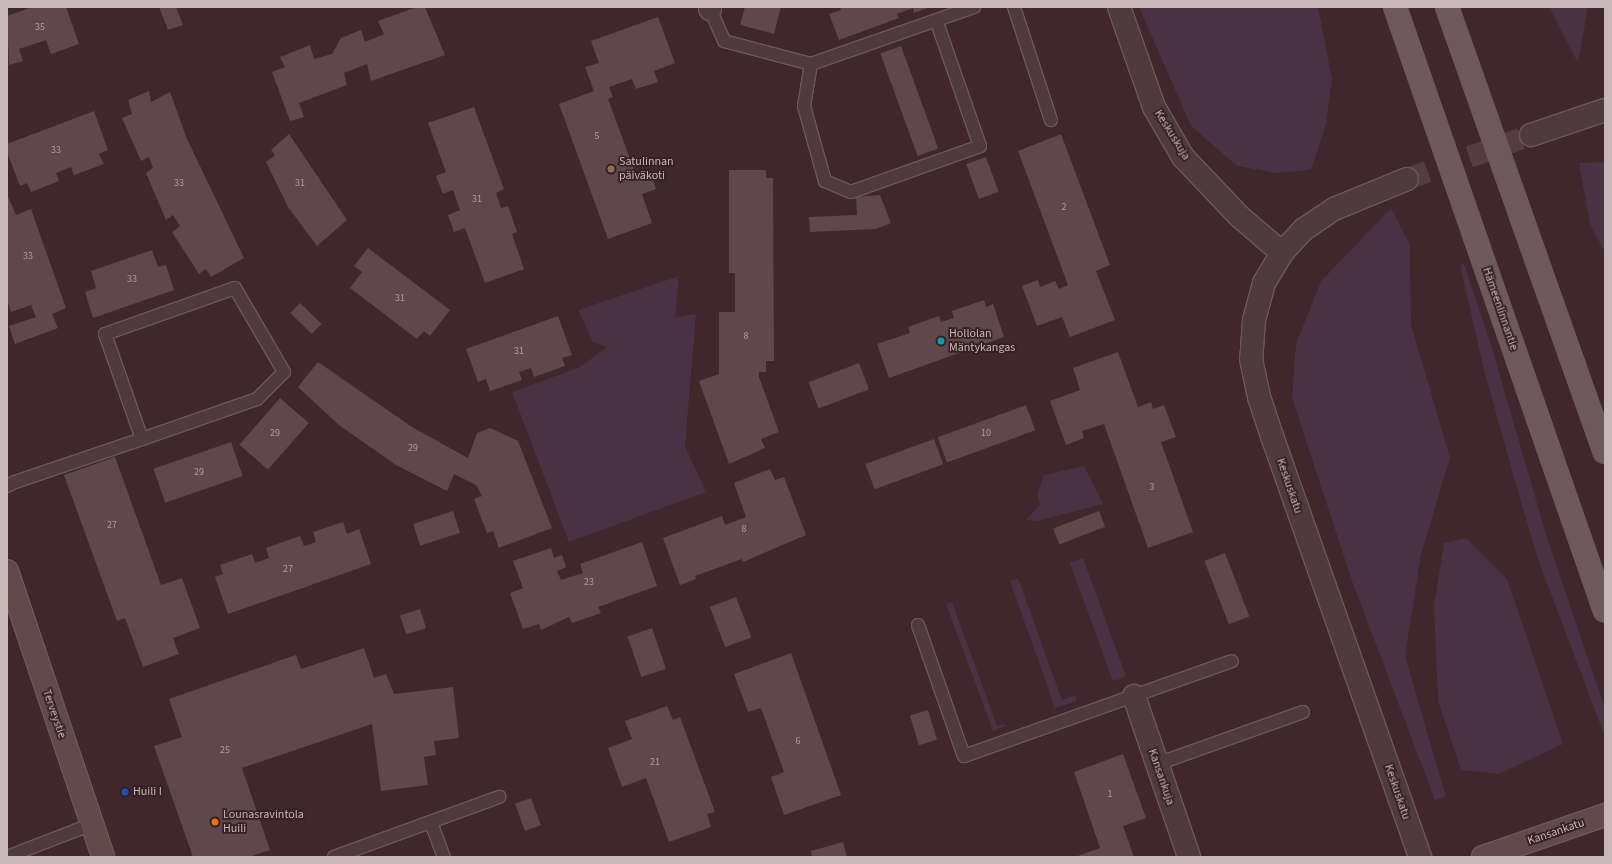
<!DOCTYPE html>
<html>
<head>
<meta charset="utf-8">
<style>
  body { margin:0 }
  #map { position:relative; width:1612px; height:864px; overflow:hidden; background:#3f272b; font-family:"Source Sans 3",sans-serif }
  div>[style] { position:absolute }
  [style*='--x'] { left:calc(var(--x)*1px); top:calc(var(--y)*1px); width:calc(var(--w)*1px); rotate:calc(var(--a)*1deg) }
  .green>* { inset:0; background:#483243; transform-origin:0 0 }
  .building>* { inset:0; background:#60474b; transform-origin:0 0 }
  .tertiary-tunnel>* { height:22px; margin-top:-11px; transform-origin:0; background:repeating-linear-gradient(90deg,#543d40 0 22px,transparent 0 33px) }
  .roads { filter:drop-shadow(1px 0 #6c595c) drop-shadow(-1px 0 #6c595c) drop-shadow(0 1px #6c595c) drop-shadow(0 -1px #6c595c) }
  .service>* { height:12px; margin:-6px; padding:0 6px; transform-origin:6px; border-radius:6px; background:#4f3b3e }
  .minor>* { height:22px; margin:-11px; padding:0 11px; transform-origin:11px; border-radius:11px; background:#4f3b3e }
  .tertiary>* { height:22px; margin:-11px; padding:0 11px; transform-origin:11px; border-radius:11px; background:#4f3b3e }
  .secondary>* { height:22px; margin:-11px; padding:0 11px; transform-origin:11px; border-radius:11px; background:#61494c }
  .primary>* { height:22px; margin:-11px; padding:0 11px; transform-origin:11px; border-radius:11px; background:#6e595d }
  .dots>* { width:11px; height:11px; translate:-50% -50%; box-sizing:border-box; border:2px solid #342023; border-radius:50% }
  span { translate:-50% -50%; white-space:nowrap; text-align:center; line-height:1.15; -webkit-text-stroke:3.5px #342023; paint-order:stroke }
  .number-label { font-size:10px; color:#af9c9e }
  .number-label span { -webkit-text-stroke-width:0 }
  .street-label { font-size:12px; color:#c9b8ba }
  .poi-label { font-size:12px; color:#c9b8ba }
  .left { translate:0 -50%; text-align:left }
  .frame { position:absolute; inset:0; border:8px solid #c9b8ba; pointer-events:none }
</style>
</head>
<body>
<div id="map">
  <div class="green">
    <div style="clip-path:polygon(1139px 7px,1318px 7px,1332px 79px,1326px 124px,1311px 170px,1276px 173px,1237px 166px,1191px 126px)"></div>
    <div style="clip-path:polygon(1549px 7px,1588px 7px,1578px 63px)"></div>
    <div style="clip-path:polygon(1605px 162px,1605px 253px,1590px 224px,1579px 163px)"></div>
    <div style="clip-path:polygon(1391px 208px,1410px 245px,1411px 324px,1450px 458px,1421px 554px,1405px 656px,1446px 797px,1435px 800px,1352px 581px,1292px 398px,1296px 344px,1321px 281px)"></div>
    <div style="clip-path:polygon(1464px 264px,1491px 345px,1548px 541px,1605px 708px,1605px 737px,1539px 562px,1521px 502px,1485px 374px,1460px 265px)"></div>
    <div style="clip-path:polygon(679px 276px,675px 317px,696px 314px,685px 446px,706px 492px,569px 542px,512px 392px,580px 367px,607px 347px,593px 342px,578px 310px)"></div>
    <div style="clip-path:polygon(1084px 466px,1103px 504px,1037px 521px,1026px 520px,1040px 504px,1037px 494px,1044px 475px)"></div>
    <div style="clip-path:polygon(1466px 538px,1507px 579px,1563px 744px,1499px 774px,1461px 770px,1438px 701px,1434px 605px,1444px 543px)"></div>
    <div style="left:1083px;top:558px;width:126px;height:14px;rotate:70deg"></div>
    <div style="clip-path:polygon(1018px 578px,1062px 700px,1075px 695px,1077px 701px,1055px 708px,1010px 581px)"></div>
    <div style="clip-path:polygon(952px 602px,997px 726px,1004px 724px,1005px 726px,993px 731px,946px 604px)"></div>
  </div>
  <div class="building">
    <div style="clip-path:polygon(32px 7px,66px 7px,79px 44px,51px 54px,46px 40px,19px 49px,23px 61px,9px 65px,7px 16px)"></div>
    <div style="clip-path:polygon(159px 7px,176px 7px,183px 25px,168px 30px)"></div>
    <div style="clip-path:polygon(417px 7px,425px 7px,445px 55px,371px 81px,367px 64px,344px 73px,347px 85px,299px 103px,304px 117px,290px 121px,272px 72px,285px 67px,280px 57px,310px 45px,314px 59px,332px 54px,341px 38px,361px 30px,365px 42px,384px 34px,378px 21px)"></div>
    <div style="clip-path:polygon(745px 7px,781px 7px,774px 34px,740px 25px)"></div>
    <div style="clip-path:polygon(840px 7px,930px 7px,914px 13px,913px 8px,897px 14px,899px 18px,839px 40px,829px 14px,841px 10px)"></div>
    <div style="clip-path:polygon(658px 17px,675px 63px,654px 71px,658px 82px,636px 89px,632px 79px,609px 87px,613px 97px,608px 99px,636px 175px,649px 170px,656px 189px,642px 194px,652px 223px,608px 239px,559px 104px,594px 91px,585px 67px,599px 63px,591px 41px)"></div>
    <div style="left:901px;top:46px;width:109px;height:22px;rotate:70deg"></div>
    <div style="clip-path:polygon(149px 91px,151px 102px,170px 92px,187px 139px,244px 258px,211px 277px,206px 269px,199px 274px,172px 232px,180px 226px,173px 215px,166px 220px,146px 173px,153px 168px,149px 157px,141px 161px,122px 118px,132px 114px,128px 100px)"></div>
    <div style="clip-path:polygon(474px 107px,504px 189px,496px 193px,501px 208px,508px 206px,517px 232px,512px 234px,524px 269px,485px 283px,465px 228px,454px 232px,448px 215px,460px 210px,453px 190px,443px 194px,436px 176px,446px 172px,428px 123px)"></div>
    <div style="clip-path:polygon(94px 111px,108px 150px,99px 154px,104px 164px,74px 175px,71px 167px,56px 173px,59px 181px,31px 192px,27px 183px,20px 186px,7px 152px,7px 144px)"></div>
    <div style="clip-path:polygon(289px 134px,347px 220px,317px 246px,288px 207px,266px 162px,275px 155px,271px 150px)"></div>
    <div style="clip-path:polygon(1061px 134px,1110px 265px,1096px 271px,1115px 320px,1070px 337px,1062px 317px,1037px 326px,1022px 286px,1038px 280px,1040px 287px,1055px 281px,1059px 289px,1068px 285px,1018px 151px)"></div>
    <div style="left:986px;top:157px;width:37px;height:21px;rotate:70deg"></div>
    <div style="clip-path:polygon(729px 170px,766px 170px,766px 178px,773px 178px,774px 361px,766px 361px,766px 372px,759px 372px,759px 377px,779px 432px,761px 439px,765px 448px,729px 464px,699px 381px,719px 374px,719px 312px,735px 312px,735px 273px,729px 273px)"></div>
    <div style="clip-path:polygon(7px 194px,16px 215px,31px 209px,66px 308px,52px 314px,58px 328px,15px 344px,9px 326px,36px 317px,31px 305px,11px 312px,7px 300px)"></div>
    <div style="clip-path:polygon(880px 195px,891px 223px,876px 229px,810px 232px,809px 217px,857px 215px,856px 197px)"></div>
    <div style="clip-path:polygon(368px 248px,450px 310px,430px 336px,424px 331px,417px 339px,350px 288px,362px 272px,354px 266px)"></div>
    <div style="clip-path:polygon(152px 250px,158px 267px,166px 265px,174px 290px,93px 318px,85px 292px,96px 288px,91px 271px)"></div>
    <div style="clip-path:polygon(984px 300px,986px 307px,993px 304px,1004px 337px,889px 378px,877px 344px,910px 333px,908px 327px,939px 316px,941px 322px,954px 318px,952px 311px)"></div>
    <div style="left:300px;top:303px;width:30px;height:14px;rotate:44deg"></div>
    <div style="clip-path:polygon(558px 316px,572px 355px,562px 358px,565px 366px,534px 377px,531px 368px,519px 372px,522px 380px,490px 391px,486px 379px,478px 382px,466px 349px)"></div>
    <div style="clip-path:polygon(1118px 352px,1138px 407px,1151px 402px,1153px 409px,1164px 405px,1176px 437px,1161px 442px,1193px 532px,1148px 548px,1104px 424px,1082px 431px,1084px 438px,1066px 445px,1050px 401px,1080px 390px,1073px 368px)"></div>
    <div style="clip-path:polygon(318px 362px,412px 427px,468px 458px,477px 433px,490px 428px,518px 441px,552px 528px,499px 548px,493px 531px,487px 533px,474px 499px,482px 496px,476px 485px,454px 474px,447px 491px,396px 465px,339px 425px,298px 387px)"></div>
    <div style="left:859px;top:363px;width:28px;height:54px;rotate:69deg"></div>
    <div style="left:280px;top:398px;width:38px;height:62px;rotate:41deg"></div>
    <div style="left:1026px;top:405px;width:27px;height:94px;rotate:70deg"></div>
    <div style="left:934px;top:439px;width:27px;height:73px;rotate:70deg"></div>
    <div style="left:231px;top:442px;width:36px;height:82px;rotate:71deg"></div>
    <div style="clip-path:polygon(115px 457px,161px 585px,182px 578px,200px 628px,173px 638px,179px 654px,143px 667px,125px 618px,117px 621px,64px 475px)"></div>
    <div style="clip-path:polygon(770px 469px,775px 480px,784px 477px,806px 535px,743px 562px,742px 559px,695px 576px,696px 579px,680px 585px,663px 538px,722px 516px,725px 525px,746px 517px,734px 483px)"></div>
    <div style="left:453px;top:511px;width:23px;height:42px;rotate:72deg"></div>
    <div style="left:1099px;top:511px;width:17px;height:49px;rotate:69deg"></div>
    <div style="clip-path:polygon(343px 522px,347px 534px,359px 529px,371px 564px,228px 614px,215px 577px,223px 574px,220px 565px,252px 554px,255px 563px,269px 558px,266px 548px,300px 536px,304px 546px,316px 542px,313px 532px)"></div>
    <div style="clip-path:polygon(642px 542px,657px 586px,598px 607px,601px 613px,572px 623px,569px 617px,541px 630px,539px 624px,523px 629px,510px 593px,523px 588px,513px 561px,551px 548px,554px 558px,562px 555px,566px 567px,557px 571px,561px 580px,583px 573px,580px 564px)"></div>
    <div style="left:1225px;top:553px;width:68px;height:22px;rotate:69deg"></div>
    <div style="left:736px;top:597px;width:43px;height:28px;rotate:69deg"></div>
    <div style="left:420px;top:609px;width:20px;height:21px;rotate:72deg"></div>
    <div style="left:652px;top:628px;width:43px;height:26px;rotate:71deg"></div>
    <div style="clip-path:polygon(364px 648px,374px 678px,386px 674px,394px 694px,453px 687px,459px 738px,434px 741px,436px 755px,424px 757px,428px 785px,381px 791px,372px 724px,242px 768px,270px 850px,249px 857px,193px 857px,154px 746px,182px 737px,169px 699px,296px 655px,301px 669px)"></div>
    <div style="clip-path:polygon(791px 653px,841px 795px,784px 815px,771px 777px,784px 772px,761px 708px,748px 712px,734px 674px)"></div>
    <div style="clip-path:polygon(667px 706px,673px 720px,680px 717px,715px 812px,707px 814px,711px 827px,669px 842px,646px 778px,622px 787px,608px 748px,632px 739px,625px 721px)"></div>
    <div style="left:928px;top:710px;width:31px;height:19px;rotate:73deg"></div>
    <div style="clip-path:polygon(1123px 754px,1146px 818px,1123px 826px,1134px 857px,1075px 857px,1100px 848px,1074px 772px)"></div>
    <div style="left:531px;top:798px;width:29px;height:17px;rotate:70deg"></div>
    <div style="clip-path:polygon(843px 842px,847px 857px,812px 857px,811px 851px)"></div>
  </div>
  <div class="tertiary-tunnel">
    <div style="--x:1407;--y:179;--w:132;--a:-19.5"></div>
  </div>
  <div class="roads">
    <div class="service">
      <div style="--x:1014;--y:7;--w:119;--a:71.9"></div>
      <div style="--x:710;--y:9;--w:35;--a:66"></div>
      <div style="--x:724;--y:41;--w:90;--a:14.8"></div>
      <div style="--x:811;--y:64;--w:173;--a:-19.3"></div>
      <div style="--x:811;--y:64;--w:43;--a:99.5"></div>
      <div style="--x:804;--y:106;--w:78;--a:74.4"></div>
      <div style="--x:825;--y:181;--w:28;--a:23"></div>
      <div style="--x:851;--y:192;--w:137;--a:-19.6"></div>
      <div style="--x:980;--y:146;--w:133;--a:-109.2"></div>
      <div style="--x:7;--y:486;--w:9;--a:-27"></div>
      <div style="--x:15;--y:482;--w:134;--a:-18.7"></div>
      <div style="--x:142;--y:439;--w:122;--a:-19.2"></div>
      <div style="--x:257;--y:399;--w:38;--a:-45"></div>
      <div style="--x:284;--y:372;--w:97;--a:-120.3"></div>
      <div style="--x:235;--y:288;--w:138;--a:160.5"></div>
      <div style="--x:105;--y:334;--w:111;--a:70.6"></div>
      <div style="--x:918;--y:625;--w:139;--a:70.7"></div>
      <div style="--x:964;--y:756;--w:284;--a:-19.5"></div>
      <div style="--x:1157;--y:764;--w:155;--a:-19.6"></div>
      <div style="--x:431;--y:822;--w:37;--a:70"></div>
      <div style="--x:7;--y:857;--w:91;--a:-21.2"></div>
      <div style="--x:334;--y:857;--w:176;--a:-20"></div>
    </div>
    <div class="minor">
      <div style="--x:1119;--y:7;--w:106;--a:70.7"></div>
      <div style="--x:1154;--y:107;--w:58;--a:59.9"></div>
      <div style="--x:1183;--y:157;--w:81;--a:46.5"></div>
      <div style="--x:1239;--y:216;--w:57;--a:40.7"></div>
      <div style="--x:710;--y:9;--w:2;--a:-90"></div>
      <div style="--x:1134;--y:696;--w:170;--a:71.1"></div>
    </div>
    <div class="tertiary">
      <div style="--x:1531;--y:135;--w:78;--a:-18.7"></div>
      <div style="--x:1407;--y:179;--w:79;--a:157.7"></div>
      <div style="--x:1334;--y:209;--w:36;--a:146"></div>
      <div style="--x:1304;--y:229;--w:33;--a:133"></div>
      <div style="--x:1282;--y:253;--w:35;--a:121"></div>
      <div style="--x:1264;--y:283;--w:38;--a:105"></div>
      <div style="--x:1254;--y:320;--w:39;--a:94"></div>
      <div style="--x:1251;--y:359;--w:39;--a:78"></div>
      <div style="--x:1259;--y:397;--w:44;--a:71.6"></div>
      <div style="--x:1273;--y:439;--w:443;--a:70.6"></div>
    </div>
    <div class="secondary">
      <div style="--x:7;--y:571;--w:302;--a:71.4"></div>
      <div style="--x:1483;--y:857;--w:129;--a:-19"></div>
    </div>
    <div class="primary">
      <div style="--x:1395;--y:7;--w:639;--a:70.83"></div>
      <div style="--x:1447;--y:7;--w:472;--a:70.5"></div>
    </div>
  </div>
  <div class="dots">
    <div style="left:611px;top:169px;background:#8d6e63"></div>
    <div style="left:941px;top:341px;background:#0f9aa8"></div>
    <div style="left:125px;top:792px;background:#1a4fb4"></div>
    <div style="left:215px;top:822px;background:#e8710a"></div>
  </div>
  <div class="number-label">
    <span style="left:40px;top:28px">35</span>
    <span style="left:597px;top:137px">5</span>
    <span style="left:56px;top:151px">33</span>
    <span style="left:179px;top:184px">33</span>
    <span style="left:300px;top:184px">31</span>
    <span style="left:477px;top:200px">31</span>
    <span style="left:1064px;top:208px">2</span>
    <span style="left:28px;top:257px">33</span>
    <span style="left:132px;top:280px">33</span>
    <span style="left:400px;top:299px">31</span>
    <span style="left:746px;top:337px">8</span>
    <span style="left:519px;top:352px">31</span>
    <span style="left:275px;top:434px">29</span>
    <span style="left:986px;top:434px">10</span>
    <span style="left:413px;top:449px">29</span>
    <span style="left:199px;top:473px">29</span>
    <span style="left:1152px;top:488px">3</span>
    <span style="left:112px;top:526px">27</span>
    <span style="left:744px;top:530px">8</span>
    <span style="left:288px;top:570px">27</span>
    <span style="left:589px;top:583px">23</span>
    <span style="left:798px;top:742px">6</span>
    <span style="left:225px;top:751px">25</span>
    <span style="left:655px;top:763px">21</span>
    <span style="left:1110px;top:795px">1</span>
  </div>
  <div class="street-label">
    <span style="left:1172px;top:135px;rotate:58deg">Keskuskuja</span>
    <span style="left:1500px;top:309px;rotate:71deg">Hämeenlinnantie</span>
    <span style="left:1289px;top:486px;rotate:71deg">Keskuskatu</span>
    <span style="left:54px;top:714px;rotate:71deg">Terveystie</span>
    <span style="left:1161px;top:777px;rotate:71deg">Kansankuja</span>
    <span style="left:1397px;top:792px;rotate:71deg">Keskuskatu</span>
    <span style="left:1556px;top:832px;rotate:-19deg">Kansankatu</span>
  </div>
  <div class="poi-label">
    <span class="left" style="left:619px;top:169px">Satulinnan<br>päiväkoti</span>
    <span class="left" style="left:949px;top:341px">Hollolan<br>Mäntykangas</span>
    <span class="left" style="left:133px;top:792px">Huili I</span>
    <span class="left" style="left:223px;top:822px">Lounasravintola<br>Huili</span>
  </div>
  <div class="frame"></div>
</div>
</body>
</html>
